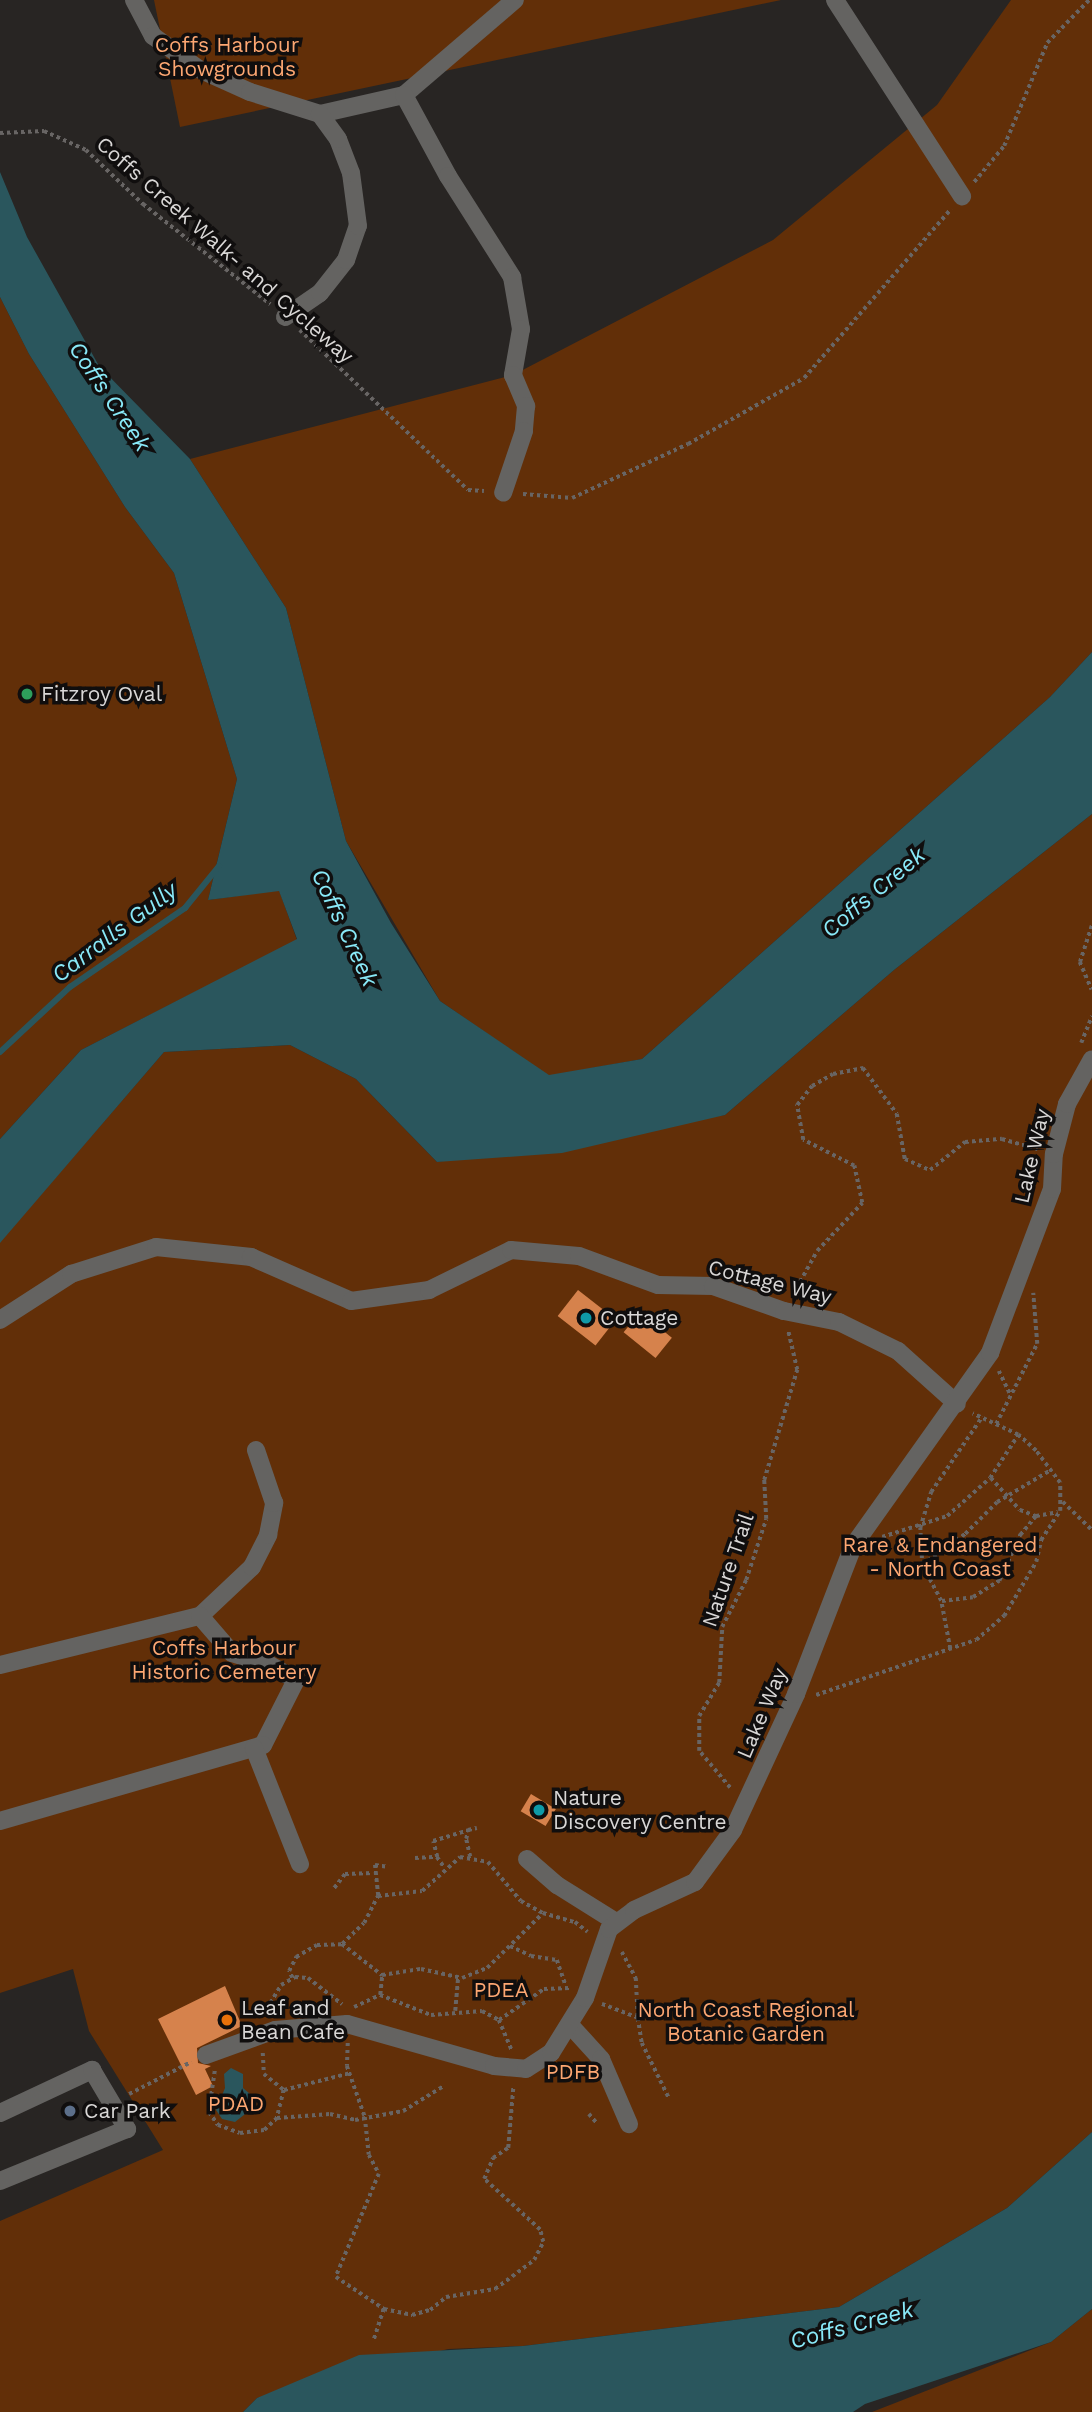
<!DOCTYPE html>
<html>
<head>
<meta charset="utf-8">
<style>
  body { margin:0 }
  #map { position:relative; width:1092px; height:2412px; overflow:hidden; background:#282523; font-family:"Work Sans",sans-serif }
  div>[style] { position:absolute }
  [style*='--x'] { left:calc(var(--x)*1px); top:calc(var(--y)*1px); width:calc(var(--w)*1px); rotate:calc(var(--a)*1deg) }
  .green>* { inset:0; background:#622f08 }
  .water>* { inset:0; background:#2a565d }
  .stream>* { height:6px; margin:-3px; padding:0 3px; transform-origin:3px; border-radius:3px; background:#2a565d }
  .building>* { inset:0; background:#d6824c; transform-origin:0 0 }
  .path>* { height:3.5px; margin-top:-1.75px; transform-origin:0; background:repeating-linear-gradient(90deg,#686564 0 3.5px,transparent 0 7px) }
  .minor>* { height:18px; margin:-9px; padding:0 9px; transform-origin:9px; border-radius:9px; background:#646361 }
  .dots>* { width:19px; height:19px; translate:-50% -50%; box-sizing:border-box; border:4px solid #100e0e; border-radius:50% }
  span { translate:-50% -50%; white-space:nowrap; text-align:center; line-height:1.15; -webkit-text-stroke:7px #100e0e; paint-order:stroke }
  .park-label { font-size:21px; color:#fda772 }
  .street-label { font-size:21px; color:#d9d7d6 }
  .poi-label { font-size:21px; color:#d9d7d6 }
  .left { translate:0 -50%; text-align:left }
  .water-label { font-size:23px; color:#89e9f8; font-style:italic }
</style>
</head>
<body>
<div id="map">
  <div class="green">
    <div style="clip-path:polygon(154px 0,781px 0,180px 127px)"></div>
    <div style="clip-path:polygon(1011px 0,1092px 0,1092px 652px,1050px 697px,642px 1059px,549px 1076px,440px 1001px,346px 841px,286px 608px,190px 459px,513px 375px,773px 240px,937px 105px)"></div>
    <div style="clip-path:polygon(0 297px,29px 354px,125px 507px,174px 573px,237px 779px,208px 900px,279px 890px,297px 940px,81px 1050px,0 1139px)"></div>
    <div style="clip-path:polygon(1092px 814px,1092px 2132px,1007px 2208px,839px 2307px,523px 2346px,448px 2349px,257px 2398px,243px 2412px,0 2412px,0 2221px,163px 2150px,89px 2031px,73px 1969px,0 1993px,0 1242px,164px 1052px,290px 1045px,356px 1079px,437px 1162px,725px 1115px,894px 970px)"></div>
    <div style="clip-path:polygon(1092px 2309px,1092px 2412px,872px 2412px,1051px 2342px)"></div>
  </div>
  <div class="water">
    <div style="clip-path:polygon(0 172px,27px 237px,99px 366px,190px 459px,286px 608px,346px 841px,391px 923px,440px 1001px,549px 1075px,642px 1059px,1050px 697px,1092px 652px,1092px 814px,894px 970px,725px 1115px,562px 1153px,437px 1162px,356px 1079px,290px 1045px,164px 1052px,0 1243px,0 1139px,81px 1050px,297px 939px,279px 891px,208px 900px,237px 779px,174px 573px,125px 507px,29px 354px,0 297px)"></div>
    <div style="clip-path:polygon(231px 2068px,243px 2074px,243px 2088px,256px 2099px,254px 2107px,235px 2122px,222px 2119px,216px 2110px,225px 2088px,224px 2074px)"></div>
    <div style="clip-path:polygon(1092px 2132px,1092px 2309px,1051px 2342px,865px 2404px,853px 2412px,243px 2412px,257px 2398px,359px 2355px,523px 2346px,839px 2307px,1007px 2208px)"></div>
  </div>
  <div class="stream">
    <div style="--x:0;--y:1052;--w:96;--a:-42.9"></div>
    <div style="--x:70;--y:987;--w:140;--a:-34.5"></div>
    <div style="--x:185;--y:908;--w:54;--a:-51"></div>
  </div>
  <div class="building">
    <div style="left:578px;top:1290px;width:48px;height:33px;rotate:38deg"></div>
    <div style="left:640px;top:1312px;width:41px;height:26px;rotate:39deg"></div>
    <div style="left:531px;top:1794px;width:29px;height:20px;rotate:31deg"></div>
    <div style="clip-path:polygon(225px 1986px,242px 2026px,197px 2048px,198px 2063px,211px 2066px,205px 2069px,213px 2086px,196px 2095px,158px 2019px)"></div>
  </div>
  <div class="path">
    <div style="--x:0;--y:133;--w:44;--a:-2.6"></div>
    <div style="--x:44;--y:131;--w:46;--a:24.3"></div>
    <div style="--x:86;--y:150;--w:79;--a:43.5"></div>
    <div style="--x:143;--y:204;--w:162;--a:38.2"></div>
    <div style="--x:974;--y:182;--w:47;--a:-50.2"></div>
    <div style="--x:1004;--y:146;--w:112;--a:-67.3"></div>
    <div style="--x:1047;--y:43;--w:60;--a:-45.7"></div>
    <div style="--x:300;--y:330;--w:232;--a:43.6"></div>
    <div style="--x:468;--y:490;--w:16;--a:4"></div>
    <div style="--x:523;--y:494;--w:49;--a:4.7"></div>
    <div style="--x:572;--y:498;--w:128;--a:-25"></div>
    <div style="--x:688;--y:444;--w:133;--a:-29.6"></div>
    <div style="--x:804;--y:378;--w:224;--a:-49"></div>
    <div style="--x:1092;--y:926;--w:38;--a:108"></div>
    <div style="--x:1080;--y:962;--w:30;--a:67"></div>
    <div style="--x:1081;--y:1043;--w:29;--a:-68"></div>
    <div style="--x:793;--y:1294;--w:49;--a:-60.8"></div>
    <div style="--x:817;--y:1251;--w:66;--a:-46.8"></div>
    <div style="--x:862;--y:1203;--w:38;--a:-102"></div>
    <div style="--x:854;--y:1166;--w:57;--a:-153"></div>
    <div style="--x:803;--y:1140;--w:36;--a:-100"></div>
    <div style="--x:797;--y:1105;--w:24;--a:-52"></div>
    <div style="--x:812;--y:1086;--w:24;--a:-30"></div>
    <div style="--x:833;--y:1074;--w:31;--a:-11"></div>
    <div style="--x:863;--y:1068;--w:57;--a:53.5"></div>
    <div style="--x:897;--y:1114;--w:46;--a:79.9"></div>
    <div style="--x:905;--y:1159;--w:27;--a:24"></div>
    <div style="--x:930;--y:1170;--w:45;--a:-38.7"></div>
    <div style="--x:965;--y:1142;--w:37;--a:-5"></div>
    <div style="--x:1002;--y:1139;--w:37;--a:16"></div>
    <div style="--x:999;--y:1371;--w:25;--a:64"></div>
    <div style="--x:996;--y:1424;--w:90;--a:-62.9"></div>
    <div style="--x:1037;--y:1344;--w:51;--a:-94.5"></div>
    <div style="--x:991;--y:1478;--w:43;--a:47.8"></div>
    <div style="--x:1020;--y:1510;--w:17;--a:21"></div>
    <div style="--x:1036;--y:1516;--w:22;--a:-10"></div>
    <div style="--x:1063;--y:1502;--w:40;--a:44"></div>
    <div style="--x:882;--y:1537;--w:68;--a:-17.9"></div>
    <div style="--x:947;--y:1516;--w:57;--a:-41.5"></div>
    <div style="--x:990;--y:1478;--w:51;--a:-56.9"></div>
    <div style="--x:922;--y:1565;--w:53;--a:-35.8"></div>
    <div style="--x:965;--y:1534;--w:45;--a:-45"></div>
    <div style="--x:997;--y:1502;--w:63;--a:-30.7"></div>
    <div style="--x:942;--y:1601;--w:31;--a:-7"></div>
    <div style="--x:973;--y:1597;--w:31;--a:-32"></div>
    <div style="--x:999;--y:1581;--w:51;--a:-65.5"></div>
    <div style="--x:1020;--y:1535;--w:25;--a:-50"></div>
    <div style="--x:950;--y:1649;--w:49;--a:-100.6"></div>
    <div style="--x:941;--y:1601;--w:41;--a:-117.8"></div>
    <div style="--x:922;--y:1565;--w:37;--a:-93"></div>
    <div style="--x:920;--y:1528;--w:38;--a:-73"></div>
    <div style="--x:931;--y:1492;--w:91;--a:-55.8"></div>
    <div style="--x:816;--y:1695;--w:169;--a:-19"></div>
    <div style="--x:976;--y:1640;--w:37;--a:-41"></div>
    <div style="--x:1004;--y:1616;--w:63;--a:-59.3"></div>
    <div style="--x:1036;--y:1562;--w:23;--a:-77"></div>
    <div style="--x:1041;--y:1540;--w:35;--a:-57"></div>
    <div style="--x:1060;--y:1511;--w:28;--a:-90"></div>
    <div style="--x:1060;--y:1483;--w:40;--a:-127"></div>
    <div style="--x:1036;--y:1451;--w:24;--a:-138"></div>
    <div style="--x:1018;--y:1435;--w:50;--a:-155"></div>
    <div style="--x:730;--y:1788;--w:48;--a:-130"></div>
    <div style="--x:699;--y:1751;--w:35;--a:-90"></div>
    <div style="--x:699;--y:1716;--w:39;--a:-59"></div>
    <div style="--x:719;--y:1683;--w:56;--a:-86.9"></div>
    <div style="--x:722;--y:1627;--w:53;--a:-62.9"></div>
    <div style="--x:746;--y:1580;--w:64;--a:-71.8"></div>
    <div style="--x:766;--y:1519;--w:39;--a:-93"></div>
    <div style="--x:764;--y:1480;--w:115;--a:-73.3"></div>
    <div style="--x:797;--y:1370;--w:40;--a:-103"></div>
    <div style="--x:437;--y:1857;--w:16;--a:-104"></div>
    <div style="--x:433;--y:1841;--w:37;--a:-17"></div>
    <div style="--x:470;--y:1857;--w:18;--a:-103"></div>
    <div style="--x:466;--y:1839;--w:9;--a:-77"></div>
    <div style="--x:468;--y:1830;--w:9;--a:-13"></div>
    <div style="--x:415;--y:1858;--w:22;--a:-3"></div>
    <div style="--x:437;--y:1857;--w:12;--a:55"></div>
    <div style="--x:334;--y:1888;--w:18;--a:-52"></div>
    <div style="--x:345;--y:1874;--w:28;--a:-2"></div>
    <div style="--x:378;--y:1896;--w:31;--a:-96"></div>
    <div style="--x:375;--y:1865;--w:14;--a:8"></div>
    <div style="--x:342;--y:1944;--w:30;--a:-44"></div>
    <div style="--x:364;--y:1923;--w:30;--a:-63"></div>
    <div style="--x:378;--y:1896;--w:44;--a:-6.5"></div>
    <div style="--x:422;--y:1891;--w:51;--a:-41.8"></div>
    <div style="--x:460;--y:1857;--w:28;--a:10"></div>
    <div style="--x:488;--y:1862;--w:51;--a:49.8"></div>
    <div style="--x:521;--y:1901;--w:25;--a:29"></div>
    <div style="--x:510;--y:1946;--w:23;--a:25"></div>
    <div style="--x:531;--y:1956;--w:26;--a:9"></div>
    <div style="--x:557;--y:1960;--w:28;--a:71"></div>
    <div style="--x:622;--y:1952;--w:30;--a:62"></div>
    <div style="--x:636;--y:1978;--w:40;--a:87.1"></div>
    <div style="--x:292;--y:1978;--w:8;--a:-113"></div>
    <div style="--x:289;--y:1971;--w:16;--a:-63"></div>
    <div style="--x:296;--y:1957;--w:24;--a:-30"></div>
    <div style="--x:317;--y:1945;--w:25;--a:-2"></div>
    <div style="--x:342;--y:1944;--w:51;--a:37.8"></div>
    <div style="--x:382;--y:1975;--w:39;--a:-9"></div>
    <div style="--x:421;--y:1969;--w:42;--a:12.4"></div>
    <div style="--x:462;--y:1978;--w:27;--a:-22"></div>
    <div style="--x:487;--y:1968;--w:78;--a:-44.5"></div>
    <div style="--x:543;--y:1913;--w:33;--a:16"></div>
    <div style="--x:575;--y:1922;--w:16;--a:38"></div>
    <div style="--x:380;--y:1995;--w:20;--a:-84"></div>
    <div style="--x:602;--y:2004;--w:39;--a:21"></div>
    <div style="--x:638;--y:2018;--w:25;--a:81"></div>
    <div style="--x:642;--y:2043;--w:61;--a:63.9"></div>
    <div style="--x:354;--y:2007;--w:29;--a:-25"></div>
    <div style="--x:380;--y:1995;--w:55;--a:21.4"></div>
    <div style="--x:431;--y:2015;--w:51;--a:-4.5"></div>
    <div style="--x:482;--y:2011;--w:19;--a:28"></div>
    <div style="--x:499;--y:2020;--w:55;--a:-34.6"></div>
    <div style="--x:544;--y:1989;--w:26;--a:-2"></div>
    <div style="--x:455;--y:2011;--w:33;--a:-85"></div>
    <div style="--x:263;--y:2015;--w:35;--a:-59"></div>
    <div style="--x:281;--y:1985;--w:16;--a:-30"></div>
    <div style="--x:295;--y:1977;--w:13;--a:4"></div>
    <div style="--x:308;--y:1978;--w:43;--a:37.4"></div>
    <div style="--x:499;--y:2020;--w:33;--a:67"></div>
    <div style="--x:348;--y:2043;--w:23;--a:92"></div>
    <div style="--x:347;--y:2066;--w:54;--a:70.6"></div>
    <div style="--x:365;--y:2117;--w:38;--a:84"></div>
    <div style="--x:369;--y:2155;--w:21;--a:62"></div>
    <div style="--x:379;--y:2174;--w:112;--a:112.7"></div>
    <div style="--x:336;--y:2277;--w:58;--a:33.7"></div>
    <div style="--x:384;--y:2309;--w:33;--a:108"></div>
    <div style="--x:263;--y:2053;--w:21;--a:87"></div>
    <div style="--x:264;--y:2074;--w:26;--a:39"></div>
    <div style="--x:284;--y:2090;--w:29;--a:104"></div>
    <div style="--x:215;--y:2071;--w:41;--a:98.3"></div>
    <div style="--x:209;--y:2112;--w:16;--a:55"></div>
    <div style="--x:218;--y:2125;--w:23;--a:20"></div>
    <div style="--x:240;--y:2133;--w:24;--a:-7"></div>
    <div style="--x:264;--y:2130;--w:18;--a:-43"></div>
    <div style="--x:277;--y:2118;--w:53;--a:-4.3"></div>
    <div style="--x:330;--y:2114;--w:26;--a:13"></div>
    <div style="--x:355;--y:2120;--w:49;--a:-10.6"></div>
    <div style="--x:403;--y:2111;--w:46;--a:-31.6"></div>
    <div style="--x:284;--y:2090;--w:68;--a:-14.4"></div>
    <div style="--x:129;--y:2094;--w:70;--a:-27.3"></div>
    <div style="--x:589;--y:2114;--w:11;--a:49"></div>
    <div style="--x:384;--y:2309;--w:29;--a:12"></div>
    <div style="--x:412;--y:2315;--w:19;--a:-16"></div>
    <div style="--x:430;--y:2310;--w:21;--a:-39"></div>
    <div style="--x:446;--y:2297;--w:50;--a:-9.3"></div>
    <div style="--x:495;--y:2289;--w:49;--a:-36.6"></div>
    <div style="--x:534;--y:2260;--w:20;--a:-63"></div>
    <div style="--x:543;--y:2242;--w:12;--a:-104"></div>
    <div style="--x:540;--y:2230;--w:76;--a:-137.7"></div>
    <div style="--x:484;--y:2179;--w:23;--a:-67"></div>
    <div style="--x:493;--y:2158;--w:18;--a:-34"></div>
    <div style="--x:508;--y:2148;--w:60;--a:-85.2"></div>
  </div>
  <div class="minor">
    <div style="--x:134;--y:0;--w:41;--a:62.2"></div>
    <div style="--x:153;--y:36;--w:57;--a:35.7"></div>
    <div style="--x:199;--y:69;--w:56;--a:24.3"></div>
    <div style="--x:250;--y:92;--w:73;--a:17.4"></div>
    <div style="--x:320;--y:114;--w:86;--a:-12.7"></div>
    <div style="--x:404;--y:95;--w:146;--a:-40.6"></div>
    <div style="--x:835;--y:0;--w:234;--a:57.1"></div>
    <div style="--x:404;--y:95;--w:92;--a:61.5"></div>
    <div style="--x:448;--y:176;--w:120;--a:57.6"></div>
    <div style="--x:512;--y:277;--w:53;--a:80.2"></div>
    <div style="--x:521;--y:329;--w:47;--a:99.9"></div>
    <div style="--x:513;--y:375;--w:34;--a:67"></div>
    <div style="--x:526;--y:406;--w:25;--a:95"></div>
    <div style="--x:524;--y:431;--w:65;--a:108.7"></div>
    <div style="--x:285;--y:317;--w:42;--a:-34.4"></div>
    <div style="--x:320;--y:293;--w:42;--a:-51.8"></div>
    <div style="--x:346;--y:260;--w:36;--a:-71"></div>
    <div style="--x:358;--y:226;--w:53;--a:-97.5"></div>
    <div style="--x:351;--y:173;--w:36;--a:-111"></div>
    <div style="--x:338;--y:139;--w:31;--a:-126"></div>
    <div style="--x:0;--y:1320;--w:85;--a:-32.9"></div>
    <div style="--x:71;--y:1274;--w:89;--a:-17.6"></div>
    <div style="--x:156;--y:1247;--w:96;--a:6"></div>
    <div style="--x:251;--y:1257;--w:109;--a:23.7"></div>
    <div style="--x:351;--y:1301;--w:79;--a:-8"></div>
    <div style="--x:429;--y:1290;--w:91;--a:-26"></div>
    <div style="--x:511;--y:1250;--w:68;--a:5"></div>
    <div style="--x:579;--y:1256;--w:84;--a:20.2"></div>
    <div style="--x:658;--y:1285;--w:55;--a:1"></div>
    <div style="--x:713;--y:1286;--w:75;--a:19.4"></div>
    <div style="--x:784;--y:1311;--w:56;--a:11.3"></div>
    <div style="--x:839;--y:1322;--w:66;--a:26.2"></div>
    <div style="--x:898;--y:1351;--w:79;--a:41.9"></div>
    <div style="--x:200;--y:1616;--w:71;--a:-43.3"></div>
    <div style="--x:252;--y:1567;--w:36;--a:-63"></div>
    <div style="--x:268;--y:1535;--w:33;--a:-79"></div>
    <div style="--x:274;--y:1503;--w:56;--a:-108.8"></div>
    <div style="--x:0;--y:1665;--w:206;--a:-13.8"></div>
    <div style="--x:200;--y:1616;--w:49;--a:49.1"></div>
    <div style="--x:232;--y:1653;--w:40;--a:18"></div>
    <div style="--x:270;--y:1665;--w:30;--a:30"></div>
    <div style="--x:296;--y:1680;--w:73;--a:116.9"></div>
    <div style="--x:263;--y:1745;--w:274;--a:163.9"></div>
    <div style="--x:254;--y:1748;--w:125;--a:68.4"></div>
    <div style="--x:527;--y:1859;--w:40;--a:41"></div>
    <div style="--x:557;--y:1885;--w:70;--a:32.1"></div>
    <div style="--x:571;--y:2026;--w:45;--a:47.7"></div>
    <div style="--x:601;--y:2059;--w:71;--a:66.7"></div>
    <div style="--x:206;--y:2055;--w:73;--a:-19.9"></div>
    <div style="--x:275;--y:2030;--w:72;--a:-4.8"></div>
    <div style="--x:347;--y:2024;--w:153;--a:15.9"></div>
    <div style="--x:494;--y:2066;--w:32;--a:5"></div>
    <div style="--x:526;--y:2069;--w:30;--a:-33"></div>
    <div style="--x:551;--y:2053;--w:65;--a:-58.3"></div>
    <div style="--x:585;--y:1998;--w:73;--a:-70.8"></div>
    <div style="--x:609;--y:1929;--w:31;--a:-37"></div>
    <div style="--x:634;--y:1910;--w:67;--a:-24.7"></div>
    <div style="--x:695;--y:1882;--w:64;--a:-53.8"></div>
    <div style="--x:733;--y:1830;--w:150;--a:-65.1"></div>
    <div style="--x:796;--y:1694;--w:159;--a:-68.9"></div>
    <div style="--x:853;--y:1546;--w:237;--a:-54.6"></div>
    <div style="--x:990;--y:1353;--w:175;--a:-69.3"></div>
    <div style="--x:1052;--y:1189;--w:35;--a:-87"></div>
    <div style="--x:1054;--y:1154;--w:52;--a:-75.4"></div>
    <div style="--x:1067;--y:1104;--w:51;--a:-60.9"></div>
    <div style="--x:0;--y:2113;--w:102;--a:-25.1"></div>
    <div style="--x:92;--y:2070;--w:69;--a:59.3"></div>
    <div style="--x:127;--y:2129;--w:137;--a:157.7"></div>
  </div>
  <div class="dots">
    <div style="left:27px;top:694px;background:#2e9e5b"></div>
    <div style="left:586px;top:1318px;background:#0f9aa8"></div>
    <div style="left:539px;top:1810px;background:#0f9aa8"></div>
    <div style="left:227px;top:2020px;background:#e8710a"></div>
    <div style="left:70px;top:2111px;background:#5c6f8a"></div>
  </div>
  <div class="park-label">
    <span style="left:227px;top:57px">Coffs Harbour<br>Showgrounds</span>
    <span style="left:940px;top:1557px">Rare &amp; Endangered<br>- North Coast</span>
    <span style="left:224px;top:1660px">Coffs Harbour<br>Historic Cemetery</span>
    <span style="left:501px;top:1990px">PDEA</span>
    <span style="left:746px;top:2022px">North Coast Regional<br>Botanic Garden</span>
    <span style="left:573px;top:2072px">PDFB</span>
    <span style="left:236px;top:2104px">PDAD</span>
  </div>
  <div class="street-label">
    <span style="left:225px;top:250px;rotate:41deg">Coffs Creek Walk- and Cycleway</span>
    <span style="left:1032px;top:1156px;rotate:-77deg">Lake Way</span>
    <span style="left:770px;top:1282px;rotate:14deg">Cottage Way</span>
    <span style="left:728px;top:1570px;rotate:-71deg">Nature Trail</span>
    <span style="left:762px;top:1713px;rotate:-67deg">Lake Way</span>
  </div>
  <div class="poi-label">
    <span class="left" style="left:41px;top:694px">Fitzroy Oval</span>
    <span class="left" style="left:600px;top:1318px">Cottage</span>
    <span class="left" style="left:553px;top:1810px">Nature<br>Discovery Centre</span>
    <span class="left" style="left:241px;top:2020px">Leaf and<br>Bean Cafe</span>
    <span class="left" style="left:84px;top:2111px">Car Park</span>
  </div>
  <div class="water-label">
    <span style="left:109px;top:397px;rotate:56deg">Coffs Creek</span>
    <span style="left:874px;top:893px;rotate:-40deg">Coffs Creek</span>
    <span style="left:344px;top:928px;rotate:65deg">Coffs Creek</span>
    <span style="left:115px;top:933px;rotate:-37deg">Carralls Gully</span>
    <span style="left:852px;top:2326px;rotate:-15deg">Coffs Creek</span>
  </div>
</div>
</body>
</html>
